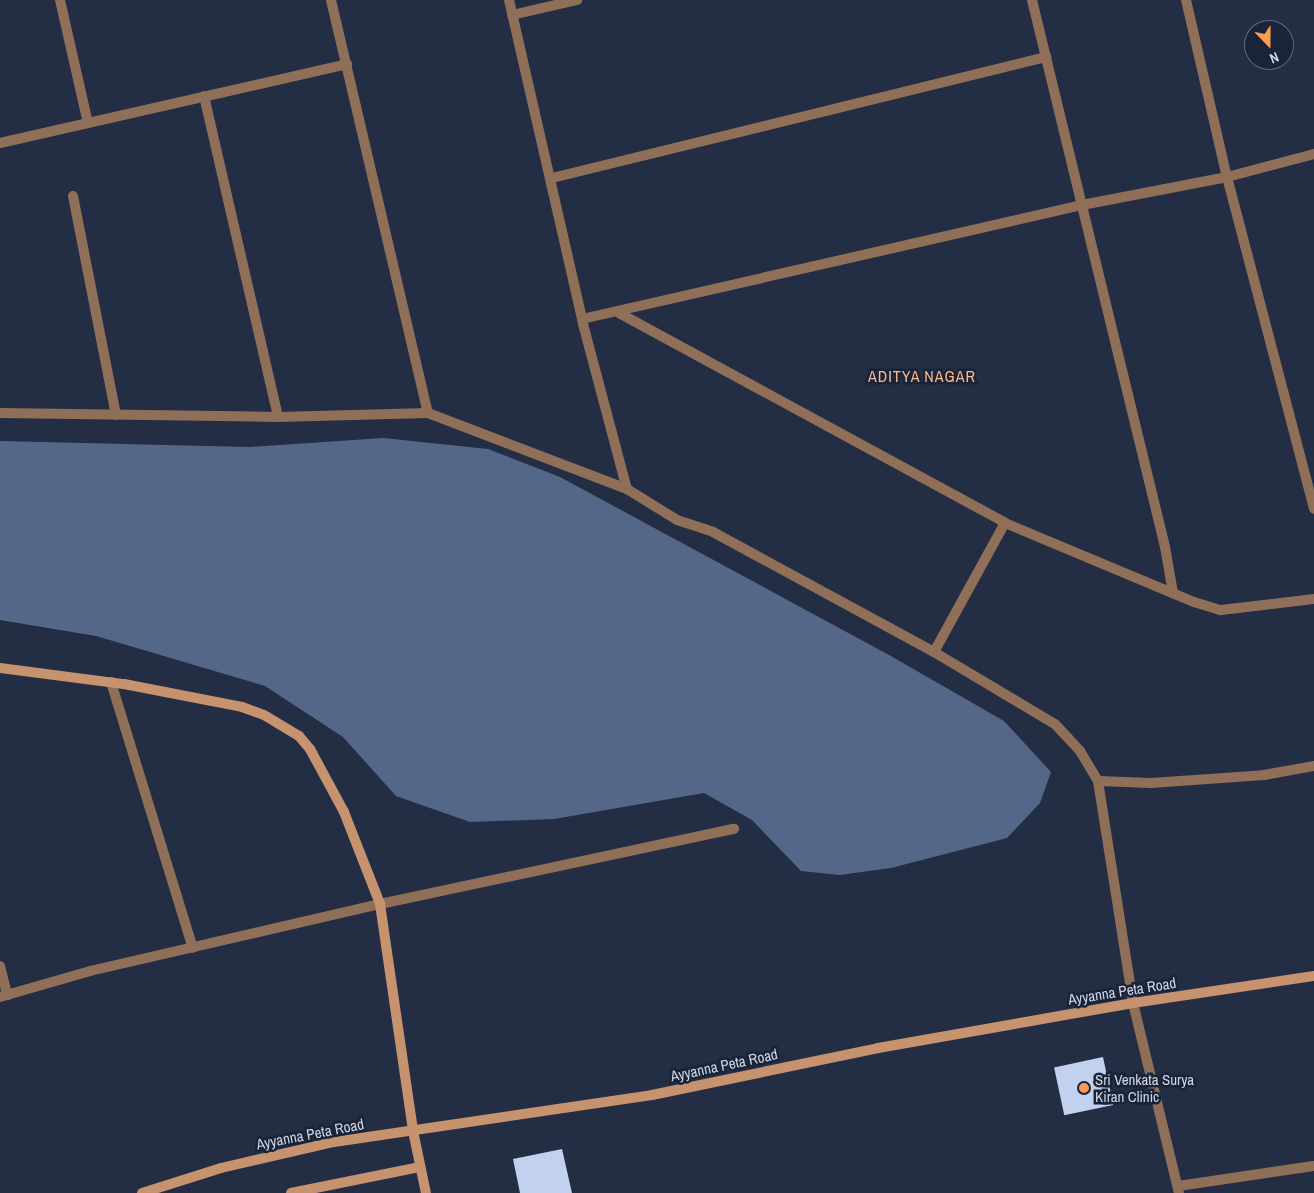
<!DOCTYPE html>
<html>
<head>
<meta charset="utf-8">
<style>
  body { margin:0 }
  #map { position:relative; width:1314px; height:1193px; overflow:hidden; background:#232e44; font-family:"Archivo Narrow",sans-serif }
  div>[style] { position:absolute }
  [style*='--x'] { left:calc(var(--x)*1px); top:calc(var(--y)*1px); width:calc(var(--w)*1px); rotate:calc(var(--a)*1deg) }
  .water>* { inset:0; background:#556789 }
  .building>* { inset:0; background:#c2d1ed; transform-origin:0 0 }
  .street>* { height:10px; margin:-5px; padding:0 5px; transform-origin:5px; border-radius:5px; background:#906f58 }
  .secondary>* { height:10px; margin:-5px; padding:0 5px; transform-origin:5px; border-radius:5px; background:#c7926e }
  .dots>* { width:14px; height:14px; translate:-50% -50%; box-sizing:border-box; border:2px solid #1a2439; border-radius:50% }
  span { translate:-50% -50%; white-space:nowrap; text-align:center; line-height:1.15; -webkit-text-stroke:5px #1a2439; paint-order:stroke }
  .street-label { font-size:15px; color:#cfd6e4 }
  .poi-label { font-size:15px; color:#cfd6e4 }
  .left { translate:0 -50%; text-align:left }
  .neighbourhood-label { font-size:16px; color:#fdb98a; letter-spacing:1px }
  .north { position:absolute; left:1244px; top:20px; width:50px; height:50px; box-sizing:border-box; background:#1a2439; border:1px solid #626b7d; border-radius:50%; rotate:158deg; font-size:14px; font-weight:700; line-height:20px; text-align:center; color:#cfd6e4 }
  .north::after { content:''; display:block; margin:auto; width:18px; height:22px; background:#fd9d55; clip-path:polygon(50% 0,100% 100%,50% 72%,0 100%) }
</style>
</head>
<body>
<div id="map">
  <div class="water">
    <div style="clip-path:polygon(383px 438px,488px 449px,560px 477px,889px 655px,1004px 721px,1051px 772px,1040px 803px,1007px 838px,891px 868px,840px 875px,801px 871px,752px 820px,704px 793px,554px 819px,470px 822px,396px 796px,343px 737px,265px 686px,96px 636px,0 620px,0 441px,249px 447px)"></div>
  </div>
  <div class="building">
    <div style="left:1103px;top:1057px;width:49px;height:50px;rotate:78deg"></div>
    <div style="clip-path:polygon(562px 1149px,572px 1193px,520px 1193px,513px 1159px)"></div>
  </div>
  <div class="street">
    <div style="--x:60;--y:0;--w:126;--a:77.2"></div>
    <div style="--x:331;--y:0;--w:424;--a:76.8"></div>
    <div style="--x:509;--y:0;--w:332;--a:77.1"></div>
    <div style="--x:583;--y:324;--w:171;--a:75.1"></div>
    <div style="--x:1032;--y:0;--w:563;--a:76.33"></div>
    <div style="--x:1165;--y:547;--w:47;--a:80.1"></div>
    <div style="--x:1186;--y:0;--w:182;--a:77"></div>
    <div style="--x:1227;--y:177;--w:343;--a:75.3"></div>
    <div style="--x:512;--y:15;--w:67;--a:-13"></div>
    <div style="--x:204;--y:96;--w:329;--a:77"></div>
    <div style="--x:0;--y:143;--w:356;--a:-12.8"></div>
    <div style="--x:552;--y:178;--w:509;--a:-13.76"></div>
    <div style="--x:73;--y:196;--w:223;--a:78.9"></div>
    <div style="--x:619;--y:313;--w:439;--a:28.5"></div>
    <div style="--x:1005;--y:523;--w:205;--a:22.7"></div>
    <div style="--x:1194;--y:602;--w:28;--a:17"></div>
    <div style="--x:1221;--y:610;--w:94;--a:-6.7"></div>
    <div style="--x:582;--y:319;--w:513;--a:-12.84"></div>
    <div style="--x:1082;--y:205;--w:148;--a:-10.9"></div>
    <div style="--x:1227;--y:177;--w:90;--a:-14.8"></div>
    <div style="--x:0;--y:413;--w:278;--a:0.8"></div>
    <div style="--x:278;--y:417;--w:150;--a:-1.5"></div>
    <div style="--x:428;--y:413;--w:213;--a:20.9"></div>
    <div style="--x:627;--y:489;--w:59;--a:31.8"></div>
    <div style="--x:677;--y:520;--w:38;--a:18"></div>
    <div style="--x:713;--y:532;--w:251;--a:28.5"></div>
    <div style="--x:934;--y:652;--w:141;--a:30.8"></div>
    <div style="--x:1055;--y:724;--w:37;--a:47"></div>
    <div style="--x:1080;--y:751;--w:35;--a:59"></div>
    <div style="--x:1098;--y:781;--w:225;--a:81"></div>
    <div style="--x:1133;--y:1003;--w:195;--a:76.4"></div>
    <div style="--x:934;--y:652;--w:147;--a:-61.2"></div>
    <div style="--x:111;--y:682;--w:278;--a:72.9"></div>
    <div style="--x:1098;--y:781;--w:53;--a:2.2"></div>
    <div style="--x:1151;--y:783;--w:113;--a:-4"></div>
    <div style="--x:1264;--y:775;--w:51;--a:-10.2"></div>
    <div style="--x:0;--y:966;--w:30;--a:76"></div>
    <div style="--x:0;--y:997;--w:94;--a:-16.1"></div>
    <div style="--x:90;--y:971;--w:298;--a:-13"></div>
    <div style="--x:380;--y:904;--w:362;--a:-12"></div>
    <div style="--x:1178;--y:1186;--w:137;--a:-8.4"></div>
  </div>
  <div class="secondary">
    <div style="--x:0;--y:668;--w:125;--a:7.4"></div>
    <div style="--x:124;--y:684;--w:120;--a:11"></div>
    <div style="--x:242;--y:707;--w:23;--a:20"></div>
    <div style="--x:264;--y:715;--w:41;--a:31"></div>
    <div style="--x:299;--y:736;--w:17;--a:50"></div>
    <div style="--x:310;--y:749;--w:72;--a:61.6"></div>
    <div style="--x:344;--y:812;--w:99;--a:68.6"></div>
    <div style="--x:380;--y:904;--w:229;--a:81.7"></div>
    <div style="--x:413;--y:1131;--w:63;--a:78.2"></div>
    <div style="--x:142;--y:1193;--w:83;--a:-17.6"></div>
    <div style="--x:221;--y:1168;--w:116;--a:-13"></div>
    <div style="--x:334;--y:1142;--w:321;--a:-8.4"></div>
    <div style="--x:652;--y:1095;--w:231;--a:-11.7"></div>
    <div style="--x:878;--y:1048;--w:259;--a:-10"></div>
    <div style="--x:1133;--y:1003;--w:183;--a:-8.5"></div>
    <div style="--x:291;--y:1193;--w:132;--a:-11.4"></div>
  </div>
  <div class="dots">
    <div style="left:1084px;top:1088px;background:#fd9d55"></div>
  </div>
  <div class="street-label">
    <span style="left:1122px;top:991px;rotate:-9deg">Ayyanna Peta Road</span>
    <span style="left:724px;top:1065px;rotate:-12deg">Ayyanna Peta Road</span>
    <span style="left:310px;top:1134px;rotate:-11deg">Ayyanna Peta Road</span>
  </div>
  <div class="poi-label">
    <span class="left" style="left:1095px;top:1088px">Sri Venkata Surya<br>Kiran Clinic</span>
  </div>
  <div class="neighbourhood-label">
    <span style="left:922px;top:376px">ADITYA NAGAR</span>
  </div>
  <div class="north">N</div>
</div>
</body>
</html>
